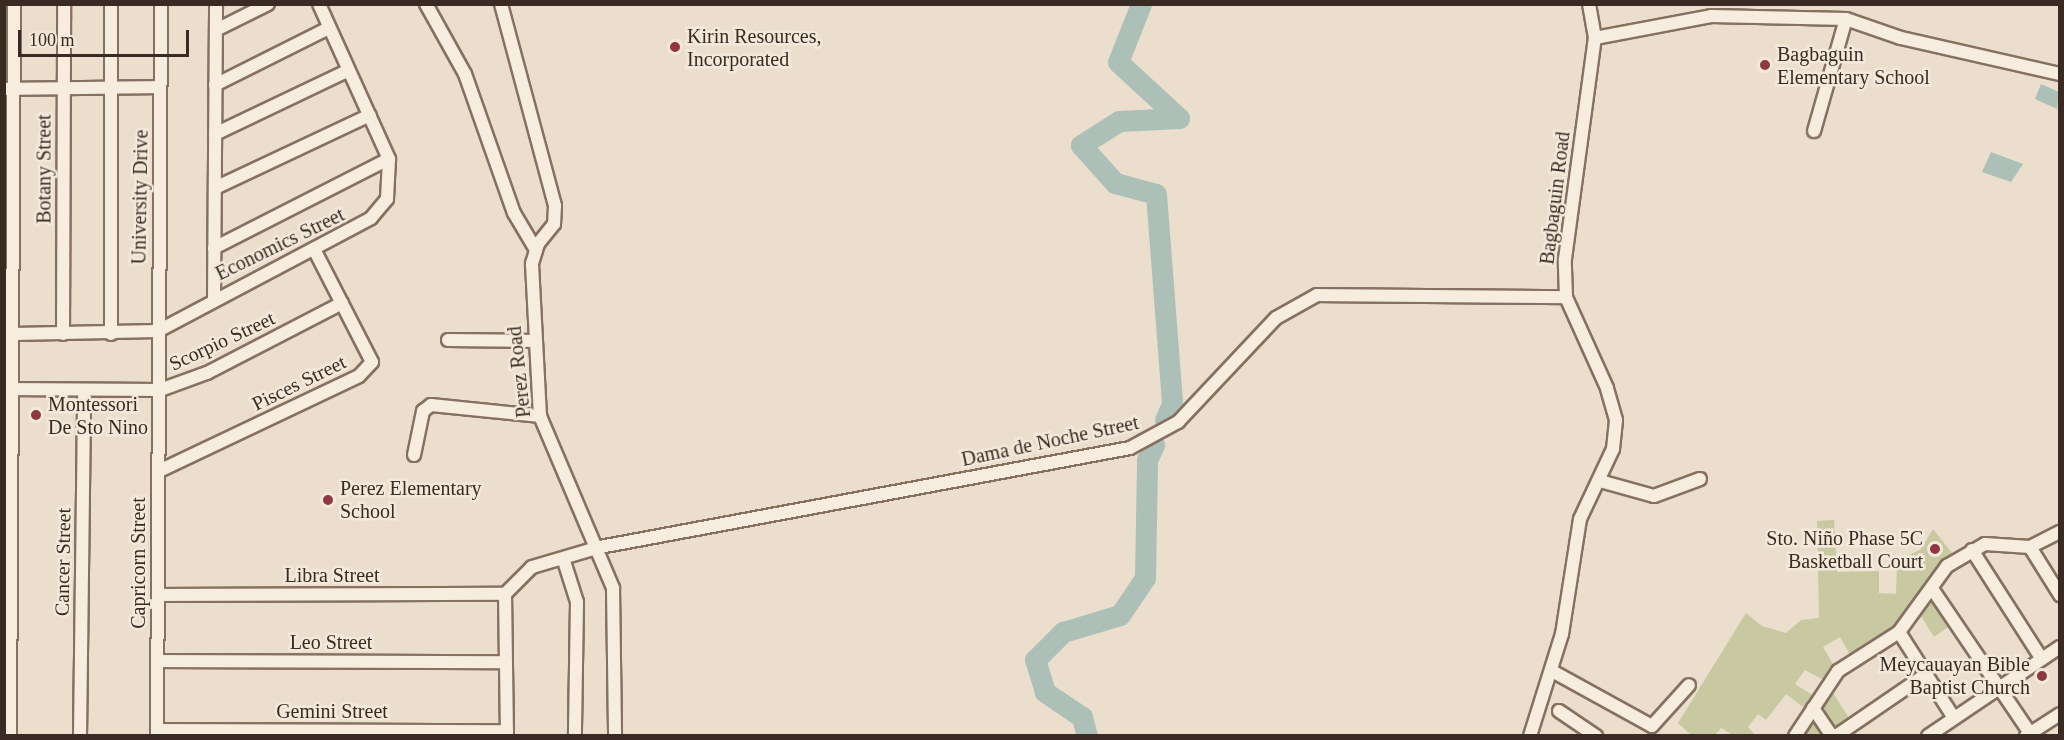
<!DOCTYPE html>
<html>
<head>
<meta charset="utf-8">
<style>
  body { margin:0 }
  #map { position:relative; width:2064px; height:740px; overflow:hidden; background:#ebdecc; font-family:Georgia,serif }
  div>[style] { position:absolute }
  [style*='--x'] { left:calc(var(--x)*1px); top:calc(var(--y)*1px); width:calc(var(--w)*1px); rotate:calc(var(--a)*1deg) }
  .green>* { inset:0; background:#c8c8a1 }
  .water>* { inset:0; background:#acc0b8 }
  .river>* { height:21px; margin:-10.5px; padding:0 10.5px; transform-origin:10.5px; border-radius:10.5px; background:#acc0b8 }
  .roads { filter:drop-shadow(2px 0 #867161) drop-shadow(-2px 0 #867161) drop-shadow(0 2px #867161) drop-shadow(0 -2px #867161) }
  .minor>* { height:12px; margin:-6px; padding:0 6px; transform-origin:6px; border-radius:6px; background:#f6eddf }
  .dots>* { width:16px; height:16px; translate:-50% -50%; box-sizing:border-box; border:3px solid #f3e9db; border-radius:50% }
  span { translate:-50% -50%; white-space:nowrap; text-align:center; line-height:1.15; -webkit-text-stroke:5px #f3e9db; paint-order:stroke }
  .poi-label { font-size:20px; color:#392b23 }
  .left { translate:0 -50%; text-align:left }
  .right { translate:-100% -50%; text-align:right }
  .street-label { font-size:20px; color:#392b23 }
  .frame { position:absolute; inset:0; border:6px solid #392b23; pointer-events:none }
  .scale { position:absolute; left:18px; top:30px; width:171px; height:27px; box-sizing:border-box; border:3px solid #392b23; border-top:0; padding-left:8px; font-size:18px; line-height:21px; white-space:nowrap; color:#392b23; -webkit-text-stroke:4px #f3e9db; paint-order:stroke }
</style>
</head>
<body>
<div id="map">
  <div class="green">
    <div style="clip-path:polygon(1834px 520px,1837px 572px,1879px 571px,1879px 593px,1896px 594px,1897px 561px,1921px 549px,1933px 529px,1952px 553px,1897px 629px,1850px 655px,1840px 637px,1823px 647px,1834px 666px,1826px 681px,1805px 670px,1795px 684px,1814px 696px,1807px 710px,1786px 694px,1766px 720px,1758px 714px,1748px 727px,1755px 735px,1733px 735px,1721px 728px,1715px 735px,1691px 735px,1678px 723px,1746px 613px,1762px 626px,1786px 633px,1801px 620px,1819px 618px,1817px 521px)"></div>
    <div style="clip-path:polygon(1934px 599px,1951px 625px,1934px 637px,1921px 616px)"></div>
    <div style="clip-path:polygon(1831px 690px,1851px 721px,1834px 732px,1821px 713px)"></div>
    <div style="clip-path:polygon(1814px 721px,1824px 735px,1804px 735px)"></div>
  </div>
  <div class="water">
    <div style="clip-path:polygon(2041px 84px,2059px 92px,2057px 109px,2035px 99px)"></div>
    <div style="clip-path:polygon(1991px 152px,2023px 164px,2011px 182px,1982px 172px)"></div>
  </div>
  <div class="river">
    <div style="--x:1141;--y:4;--w:62;--a:111.6"></div>
    <div style="--x:1118;--y:62;--w:83;--a:42.6"></div>
    <div style="--x:1179;--y:118;--w:60;--a:177.1"></div>
    <div style="--x:1119;--y:121;--w:45;--a:147.7"></div>
    <div style="--x:1081;--y:145;--w:51;--a:48.2"></div>
    <div style="--x:1115;--y:183;--w:42;--a:15"></div>
    <div style="--x:1156;--y:194;--w:211;--a:85.6"></div>
    <div style="--x:1172;--y:404;--w:17;--a:114"></div>
    <div style="--x:1087;--y:736;--w:20;--a:-105"></div>
    <div style="--x:1082;--y:717;--w:45;--a:-146"></div>
    <div style="--x:1045;--y:692;--w:34;--a:-107"></div>
    <div style="--x:1035;--y:660;--w:40;--a:-45"></div>
    <div style="--x:1063;--y:632;--w:59;--a:-16.6"></div>
    <div style="--x:1120;--y:615;--w:45;--a:-56"></div>
    <div style="--x:1145;--y:578;--w:118;--a:-89"></div>
    <div style="--x:1147;--y:460;--w:17;--a:-65"></div>
  </div>
  <div class="roads">
    <div class="minor">
      <div style="--x:426;--y:4;--w:80;--a:60.9"></div>
      <div style="--x:465;--y:74;--w:147;--a:70.6"></div>
      <div style="--x:514;--y:213;--w:43;--a:59.3"></div>
      <div style="--x:501;--y:4;--w:209;--a:75"></div>
      <div style="--x:555;--y:206;--w:18;--a:93"></div>
      <div style="--x:554;--y:224;--w:26;--a:129"></div>
      <div style="--x:538;--y:244;--w:21;--a:107"></div>
      <div style="--x:532;--y:264;--w:152;--a:87"></div>
      <div style="--x:540;--y:416;--w:187;--a:67"></div>
      <div style="--x:613;--y:588;--w:148;--a:89.2"></div>
      <div style="--x:216;--y:30;--w:58;--a:-26.6"></div>
      <div style="--x:1595;--y:38;--w:118;--a:-10.7"></div>
      <div style="--x:1711;--y:16;--w:135;--a:1.3"></div>
      <div style="--x:1846;--y:19;--w:58;--a:19.1"></div>
      <div style="--x:1901;--y:38;--w:163;--a:12.8"></div>
      <div style="--x:215;--y:85;--w:127;--a:-26.6"></div>
      <div style="--x:4;--y:89;--w:156;--a:-0.7"></div>
      <div style="--x:1814;--y:131;--w:116;--a:-74.1"></div>
      <div style="--x:215;--y:134;--w:146;--a:-25.5"></div>
      <div style="--x:215;--y:188;--w:171;--a:-25.2"></div>
      <div style="--x:214;--y:248;--w:196;--a:-27"></div>
      <div style="--x:214;--y:299;--w:295;--a:-89.6"></div>
      <div style="--x:14;--y:334;--w:144;--a:-1.2"></div>
      <div style="--x:158;--y:331;--w:241;--a:-27.9"></div>
      <div style="--x:371;--y:218;--w:25;--a:-50"></div>
      <div style="--x:387;--y:199;--w:40;--a:-87.1"></div>
      <div style="--x:389;--y:159;--w:170;--a:-114.3"></div>
      <div style="--x:63;--y:334;--w:330;--a:-89.8"></div>
      <div style="--x:111;--y:334;--w:330;--a:-90"></div>
      <div style="--x:448;--y:340;--w:86;--a:0.7"></div>
      <div style="--x:4;--y:389;--w:156;--a:0.4"></div>
      <div style="--x:160;--y:390;--w:50;--a:-19.9"></div>
      <div style="--x:207;--y:373;--w:152;--a:-27.4"></div>
      <div style="--x:414;--y:455;--w:45;--a:-78.4"></div>
      <div style="--x:423;--y:411;--w:10;--a:-37"></div>
      <div style="--x:431;--y:405;--w:110;--a:5.8"></div>
      <div style="--x:159;--y:471;--w:221;--a:-25.4"></div>
      <div style="--x:359;--y:376;--w:19;--a:-47"></div>
      <div style="--x:372;--y:362;--w:125;--a:-117.2"></div>
      <div style="--x:1600;--y:481;--w:56;--a:15.5"></div>
      <div style="--x:1654;--y:496;--w:49;--a:-20.3"></div>
      <div style="--x:2030;--y:547;--w:57;--a:58"></div>
      <div style="--x:1972;--y:550;--w:128;--a:57.4"></div>
      <div style="--x:564;--y:561;--w:43;--a:72.4"></div>
      <div style="--x:577;--y:602;--w:134;--a:90.9"></div>
      <div style="--x:1933;--y:590;--w:176;--a:55.9"></div>
      <div style="--x:159;--y:595;--w:346;--a:-0.2"></div>
      <div style="--x:1899;--y:632;--w:102;--a:57.4"></div>
      <div style="--x:157;--y:661;--w:349;--a:0.2"></div>
      <div style="--x:1552;--y:671;--w:114;--a:28.8"></div>
      <div style="--x:1652;--y:726;--w:55;--a:-47.9"></div>
      <div style="--x:1813;--y:708;--w:34;--a:56"></div>
      <div style="--x:1559;--y:711;--w:45;--a:34"></div>
      <div style="--x:157;--y:730;--w:350;--a:0.2"></div>
      <div style="--x:10;--y:736;--w:732;--a:-89.69"></div>
      <div style="--x:80;--y:736;--w:346;--a:-89.3"></div>
      <div style="--x:157;--y:736;--w:732;--a:-89.69"></div>
      <div style="--x:507;--y:736;--w:142;--a:-90.8"></div>
      <div style="--x:505;--y:594;--w:38;--a:-45"></div>
      <div style="--x:532;--y:567;--w:71;--a:-16.4"></div>
      <div style="--x:600;--y:547;--w:539;--a:-10.58"></div>
      <div style="--x:1130;--y:448;--w:55;--a:-28.4"></div>
      <div style="--x:1178;--y:422;--w:143;--a:-46.7"></div>
      <div style="--x:1276;--y:318;--w:47;--a:-29.3"></div>
      <div style="--x:1317;--y:295;--w:249;--a:0.5"></div>
      <div style="--x:1530;--y:736;--w:107;--a:-72.6"></div>
      <div style="--x:1562;--y:634;--w:116;--a:-81.1"></div>
      <div style="--x:1580;--y:519;--w:77;--a:-64.8"></div>
      <div style="--x:1613;--y:449;--w:29;--a:-84"></div>
      <div style="--x:1616;--y:420;--w:33;--a:-106"></div>
      <div style="--x:1607;--y:388;--w:100;--a:-114.3"></div>
      <div style="--x:1566;--y:297;--w:38;--a:-92"></div>
      <div style="--x:1565;--y:259;--w:223;--a:-82.3"></div>
      <div style="--x:1595;--y:38;--w:35;--a:-100"></div>
      <div style="--x:1795;--y:736;--w:78;--a:-56.5"></div>
      <div style="--x:1838;--y:671;--w:72;--a:-32.6"></div>
      <div style="--x:1899;--y:632;--w:82;--a:-54"></div>
      <div style="--x:1947;--y:566;--w:44;--a:-30.1"></div>
      <div style="--x:1985;--y:544;--w:45;--a:3.8"></div>
      <div style="--x:2030;--y:547;--w:34;--a:-27"></div>
      <div style="--x:1836;--y:736;--w:108;--a:-34.4"></div>
      <div style="--x:1928;--y:736;--w:159;--a:-34"></div>
      <div style="--x:2026;--y:736;--w:40;--a:-32.9"></div>
    </div>
  </div>
  <div class="dots">
    <div style="left:675px;top:47px;background:#8f3842"></div>
    <div style="left:1765px;top:65px;background:#8f3842"></div>
    <div style="left:36px;top:415px;background:#8f3842"></div>
    <div style="left:328px;top:500px;background:#8f3842"></div>
    <div style="left:1935px;top:549px;background:#8f3842"></div>
    <div style="left:2042px;top:676px;background:#8f3842"></div>
  </div>
  <div class="poi-label">
    <span class="left" style="left:687px;top:48px">Kirin Resources,<br>Incorporated</span>
    <span class="left" style="left:1777px;top:66px">Bagbaguin<br>Elementary School</span>
    <span class="left" style="left:48px;top:416px">Montessori<br>De Sto Nino</span>
    <span class="left" style="left:340px;top:500px">Perez Elementary<br>School</span>
    <span class="right" style="left:1923px;top:550px">Sto. Niño Phase 5C<br>Basketball Court</span>
    <span class="right" style="left:2030px;top:676px">Meycauayan Bible<br>Baptist Church</span>
  </div>
  <div class="street-label">
    <span style="left:44px;top:169px;rotate:-90deg">Botany Street</span>
    <span style="left:140px;top:197px;rotate:-89deg">University Drive</span>
    <span style="left:1555px;top:198px;rotate:-83deg">Bagbaguin Road</span>
    <span style="left:280px;top:244px;rotate:-26deg">Economics Street</span>
    <span style="left:222px;top:341px;rotate:-25deg">Scorpio Street</span>
    <span style="left:519px;top:372px;rotate:-96deg">Perez Road</span>
    <span style="left:299px;top:383px;rotate:-26deg">Pisces Street</span>
    <span style="left:1050px;top:441px;rotate:-12deg">Dama de Noche Street</span>
    <span style="left:63px;top:562px;rotate:-89deg">Cancer Street</span>
    <span style="left:138px;top:563px;rotate:-90deg">Capricorn Street</span>
    <span style="left:332px;top:575px">Libra Street</span>
    <span style="left:331px;top:642px">Leo Street</span>
    <span style="left:332px;top:711px">Gemini Street</span>
  </div>
  <div class="frame"></div>
  <div class="scale">100 m</div>
</div>
</body>
</html>
